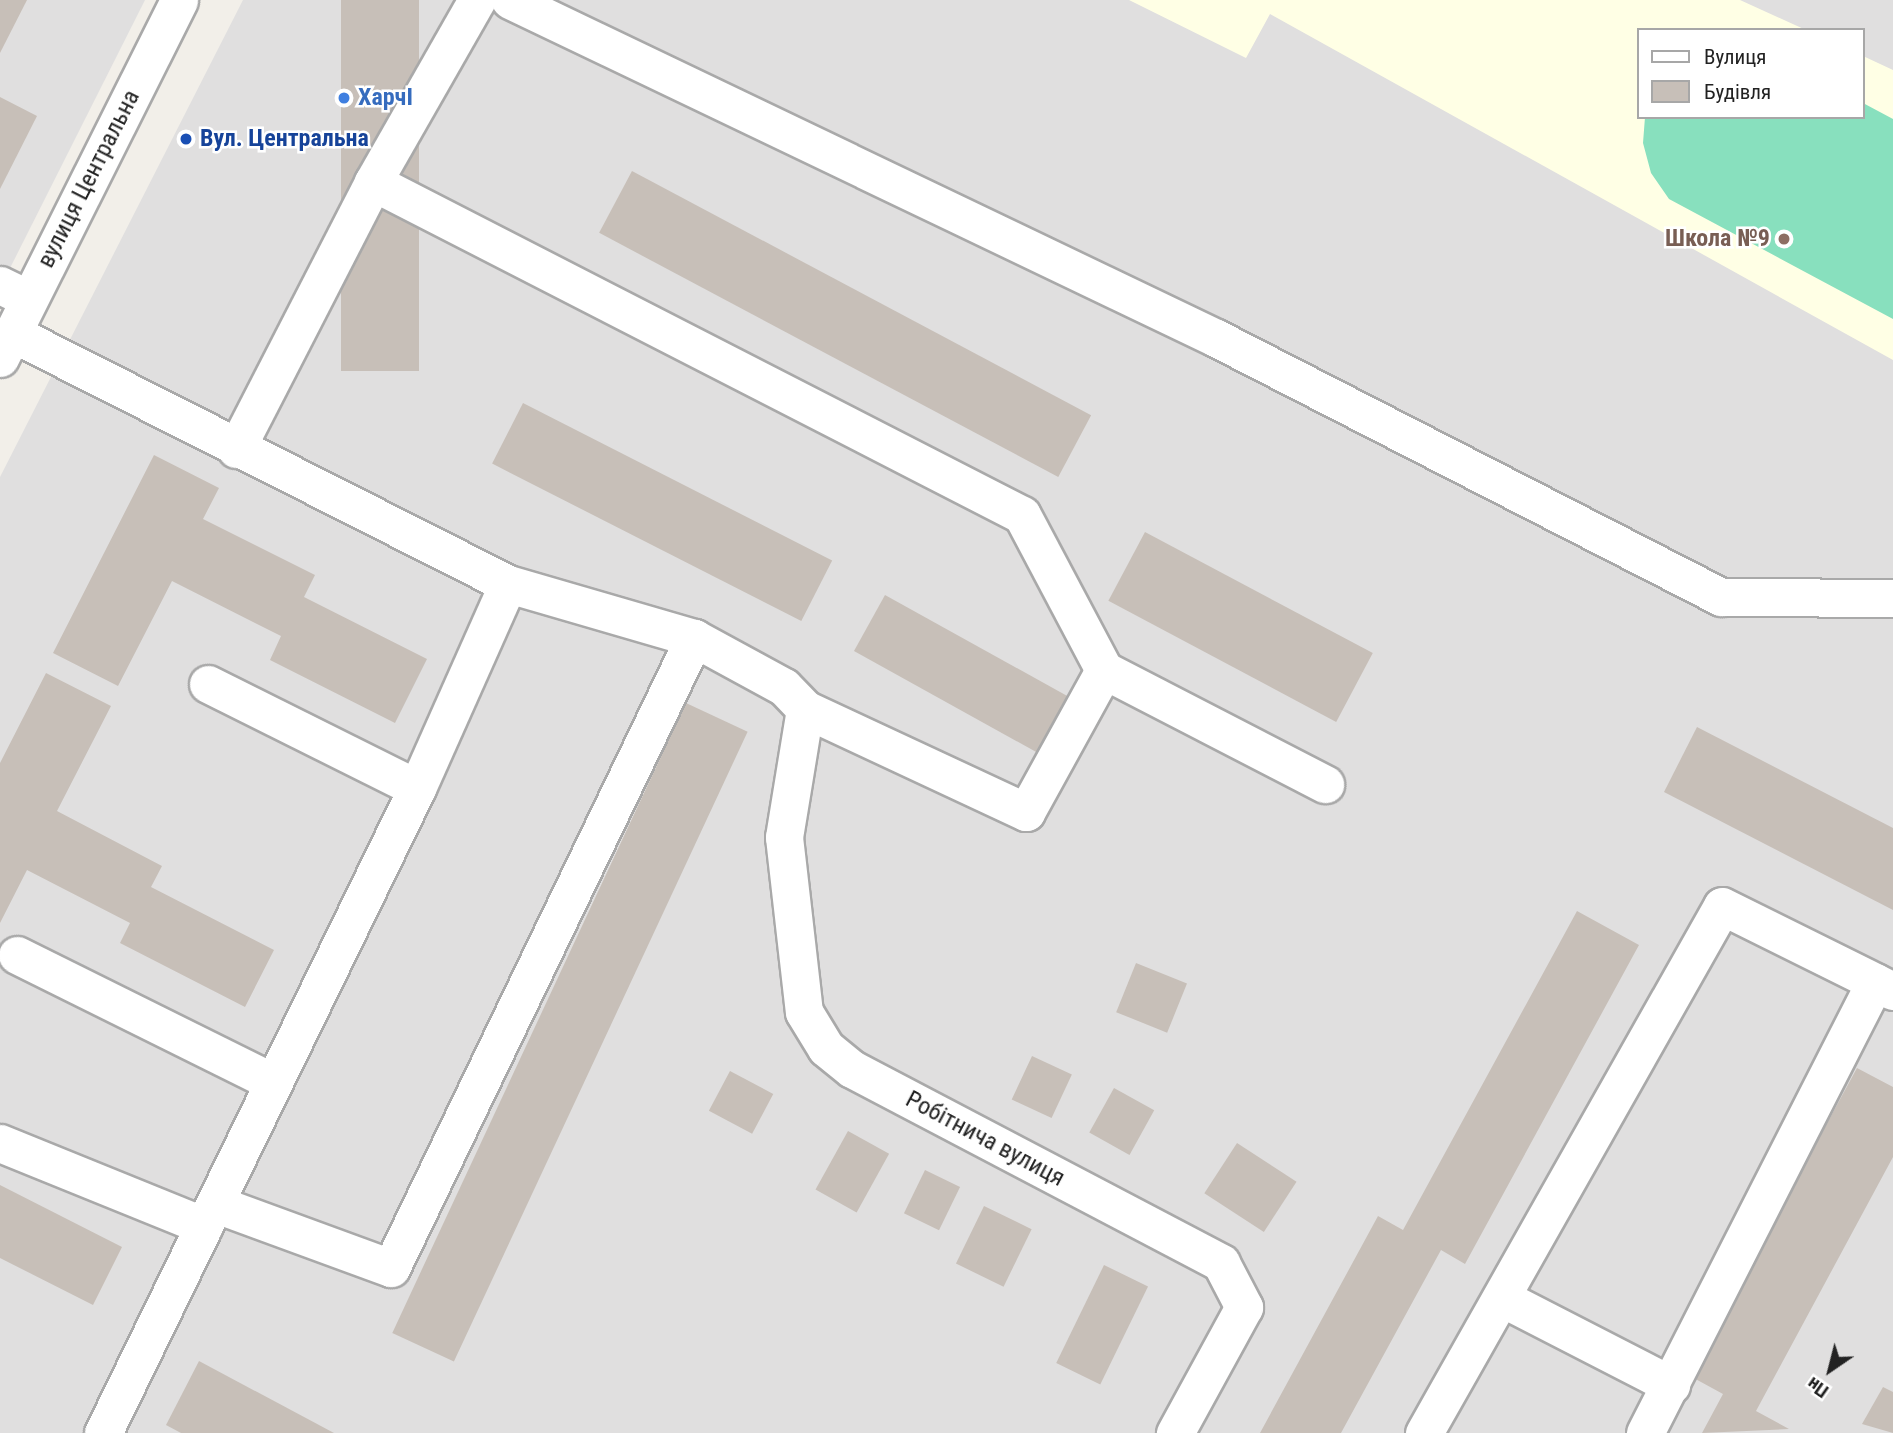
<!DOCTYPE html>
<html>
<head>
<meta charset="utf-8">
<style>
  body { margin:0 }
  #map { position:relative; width:1893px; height:1433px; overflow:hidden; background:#f2efe9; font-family:"Roboto Condensed",sans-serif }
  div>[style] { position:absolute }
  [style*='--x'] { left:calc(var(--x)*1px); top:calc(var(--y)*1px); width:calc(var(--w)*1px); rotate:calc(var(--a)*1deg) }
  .residential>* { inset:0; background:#e0dfdf }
  .education>* { inset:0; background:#ffffe5 }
  .pitch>* { inset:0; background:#88e0be }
  .building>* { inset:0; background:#c7bfb8; transform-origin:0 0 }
  .roads { filter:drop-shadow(2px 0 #a9a9a9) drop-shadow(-2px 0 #a9a9a9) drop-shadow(0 2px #a9a9a9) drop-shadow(0 -2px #a9a9a9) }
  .minor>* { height:37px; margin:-18.5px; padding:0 18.5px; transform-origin:18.5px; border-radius:18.5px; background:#fff }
  .dots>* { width:19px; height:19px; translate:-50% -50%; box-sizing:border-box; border:4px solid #fff; border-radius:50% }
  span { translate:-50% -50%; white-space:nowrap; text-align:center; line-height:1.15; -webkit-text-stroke:5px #fff; paint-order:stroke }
  .shop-label { font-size:24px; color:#366cbe; font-weight:700 }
  .left { translate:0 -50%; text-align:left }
  .transit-label { font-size:24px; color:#164399; font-weight:700 }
  .street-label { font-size:24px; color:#222 }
  .education-label { font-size:24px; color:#785e54; font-weight:700 }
  .right { translate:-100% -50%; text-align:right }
  .legend { position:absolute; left:1637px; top:28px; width:228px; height:91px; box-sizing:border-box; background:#fff; border:2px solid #a7a7a7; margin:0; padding:9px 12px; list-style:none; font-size:21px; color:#222 }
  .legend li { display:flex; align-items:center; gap:14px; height:35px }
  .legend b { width:35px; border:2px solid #a7a7a7 }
  .north { position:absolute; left:1795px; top:1335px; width:70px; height:70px; -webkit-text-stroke:5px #fff; paint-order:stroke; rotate:215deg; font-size:19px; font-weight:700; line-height:28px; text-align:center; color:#222 }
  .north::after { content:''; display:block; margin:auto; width:24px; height:32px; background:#222; clip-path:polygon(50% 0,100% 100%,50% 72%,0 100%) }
</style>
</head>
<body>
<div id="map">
  <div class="residential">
    <div style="clip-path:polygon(0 0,145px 0,0 288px)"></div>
    <div style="clip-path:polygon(evenodd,243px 0,1893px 0,1893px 1433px,0 1433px,0 477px,243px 0,1639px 30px,1863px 30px,1863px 117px,1639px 117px,1639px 30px)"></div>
  </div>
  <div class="education">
    <div style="clip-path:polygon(1129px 0,1740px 0,1806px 30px,1639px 30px,1639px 117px,1863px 117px,1863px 56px,1893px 70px,1893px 360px,1270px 14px,1246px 58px)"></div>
  </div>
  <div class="pitch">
    <div style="clip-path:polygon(1863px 103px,1893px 119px,1893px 319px,1669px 199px,1651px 173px,1643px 143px,1645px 117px,1863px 117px)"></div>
  </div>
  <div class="building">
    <div style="clip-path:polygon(0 0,27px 0,0 53px)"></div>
    <div style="left:341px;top:0;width:78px;height:371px"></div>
    <div style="clip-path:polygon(0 97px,37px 116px,0 189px)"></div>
    <div style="left:632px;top:171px;width:520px;height:70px;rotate:28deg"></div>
    <div style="left:523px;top:403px;width:347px;height:68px;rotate:27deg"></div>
    <div style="clip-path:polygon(154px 455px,219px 488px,203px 519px,315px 575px,304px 597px,427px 659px,395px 723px,270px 660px,281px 636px,172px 581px,118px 686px,53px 653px)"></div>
    <div style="left:1145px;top:532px;width:258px;height:78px;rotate:28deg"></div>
    <div style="left:885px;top:595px;width:212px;height:64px;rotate:29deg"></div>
    <div style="clip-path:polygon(46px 673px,111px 706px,57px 811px,162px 866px,151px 887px,274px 950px,245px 1007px,120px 943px,130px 923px,27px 870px,0 923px,0 763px)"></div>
    <div style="left:686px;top:703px;width:68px;height:695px;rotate:25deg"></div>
    <div style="clip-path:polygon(1697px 727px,1893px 828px,1893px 910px,1664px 792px)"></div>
    <div style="clip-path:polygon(1577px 911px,1639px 945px,1465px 1264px,1441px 1250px,1341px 1433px,1260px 1433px,1378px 1216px,1403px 1230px)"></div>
    <div style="left:1136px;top:963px;width:55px;height:53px;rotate:22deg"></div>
    <div style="left:1032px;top:1056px;width:44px;height:48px;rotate:25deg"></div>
    <div style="clip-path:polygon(1857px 1068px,1893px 1087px,1893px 1157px,1756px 1411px,1789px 1429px,1702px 1433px,1723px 1394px,1690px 1376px)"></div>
    <div style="left:730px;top:1071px;width:49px;height:45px;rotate:28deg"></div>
    <div style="left:1114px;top:1088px;width:46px;height:51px;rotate:29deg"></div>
    <div style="left:848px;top:1131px;width:47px;height:67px;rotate:29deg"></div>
    <div style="left:1237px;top:1143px;width:71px;height:60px;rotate:33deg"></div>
    <div style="left:925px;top:1170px;width:39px;height:48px;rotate:26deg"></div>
    <div style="clip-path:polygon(0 1185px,122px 1247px,93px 1305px,0 1258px)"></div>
    <div style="left:984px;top:1206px;width:53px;height:64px;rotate:26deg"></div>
    <div style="left:1104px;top:1265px;width:49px;height:109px;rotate:26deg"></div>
    <div style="clip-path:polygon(199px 1361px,334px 1433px,181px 1433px,166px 1425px)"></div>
    <div style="clip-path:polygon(1883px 1387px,1893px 1392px,1893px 1433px,1862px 1424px)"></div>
  </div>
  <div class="roads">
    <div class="minor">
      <div style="--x:510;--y:0;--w:783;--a:25.58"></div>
      <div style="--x:1216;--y:338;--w:568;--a:27.15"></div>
      <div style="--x:1721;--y:597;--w:172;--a:0.3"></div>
      <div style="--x:373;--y:182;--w:729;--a:27.16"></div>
      <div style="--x:1022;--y:515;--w:175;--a:62.1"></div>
      <div style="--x:1104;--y:670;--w:249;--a:27.3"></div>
      <div style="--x:0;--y:285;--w:32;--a:26"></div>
      <div style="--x:12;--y:333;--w:556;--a:26.84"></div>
      <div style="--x:508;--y:584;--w:194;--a:16.2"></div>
      <div style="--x:694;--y:638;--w:102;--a:28.6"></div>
      <div style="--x:784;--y:687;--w:30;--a:46"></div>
      <div style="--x:805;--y:709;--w:244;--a:25"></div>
      <div style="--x:1026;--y:812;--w:162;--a:-61.2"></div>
      <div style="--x:0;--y:358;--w:400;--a:-63.4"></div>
      <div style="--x:236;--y:449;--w:300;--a:-62.8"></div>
      <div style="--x:373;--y:182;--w:210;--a:-60.3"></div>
      <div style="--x:208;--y:684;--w:233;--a:26.5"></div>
      <div style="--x:805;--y:709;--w:130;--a:99.3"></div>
      <div style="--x:784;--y:837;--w:176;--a:83.5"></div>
      <div style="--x:804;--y:1012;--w:42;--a:58.6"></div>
      <div style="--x:826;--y:1048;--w:33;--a:39"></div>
      <div style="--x:852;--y:1069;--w:417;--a:27.7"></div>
      <div style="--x:1221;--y:1263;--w:50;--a:62.4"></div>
      <div style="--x:1244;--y:1307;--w:144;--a:118.7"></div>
      <div style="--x:17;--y:955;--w:284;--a:26.4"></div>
      <div style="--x:0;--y:1143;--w:220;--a:22.1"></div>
      <div style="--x:216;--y:1204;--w:186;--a:20.1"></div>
      <div style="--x:391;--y:1268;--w:699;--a:-64.31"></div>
      <div style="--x:1504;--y:1299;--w:188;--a:27.2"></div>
      <div style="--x:103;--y:1433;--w:717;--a:-64.04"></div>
      <div style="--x:417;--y:788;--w:223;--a:-66"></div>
      <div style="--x:1424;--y:1433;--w:605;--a:-60.51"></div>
      <div style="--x:1722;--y:906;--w:171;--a:26.4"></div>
      <div style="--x:1645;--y:1433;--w:506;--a:-62.98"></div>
      <div style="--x:1875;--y:982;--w:20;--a:27"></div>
    </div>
  </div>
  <div class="dots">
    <div style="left:344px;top:98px;background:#3f7fe0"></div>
    <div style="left:186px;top:139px;background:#1a4fb4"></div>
    <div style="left:1784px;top:239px;background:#8d6e63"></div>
  </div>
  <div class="shop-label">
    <span class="left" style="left:358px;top:98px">ХарчI</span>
  </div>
  <div class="transit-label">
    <span class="left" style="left:200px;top:139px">Вул. Центральна</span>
  </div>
  <div class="street-label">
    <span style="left:89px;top:179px;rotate:-63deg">вулиця Центральна</span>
    <span style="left:985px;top:1139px;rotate:28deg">Робітнича вулиця</span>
  </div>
  <div class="education-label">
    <span class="right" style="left:1770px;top:239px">Школа №9</span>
  </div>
  <ul class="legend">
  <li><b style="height:9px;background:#fff"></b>Вулиця</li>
  <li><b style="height:19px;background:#c7bfb8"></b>Будівля</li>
  </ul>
  <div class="north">Пн</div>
</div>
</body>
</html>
